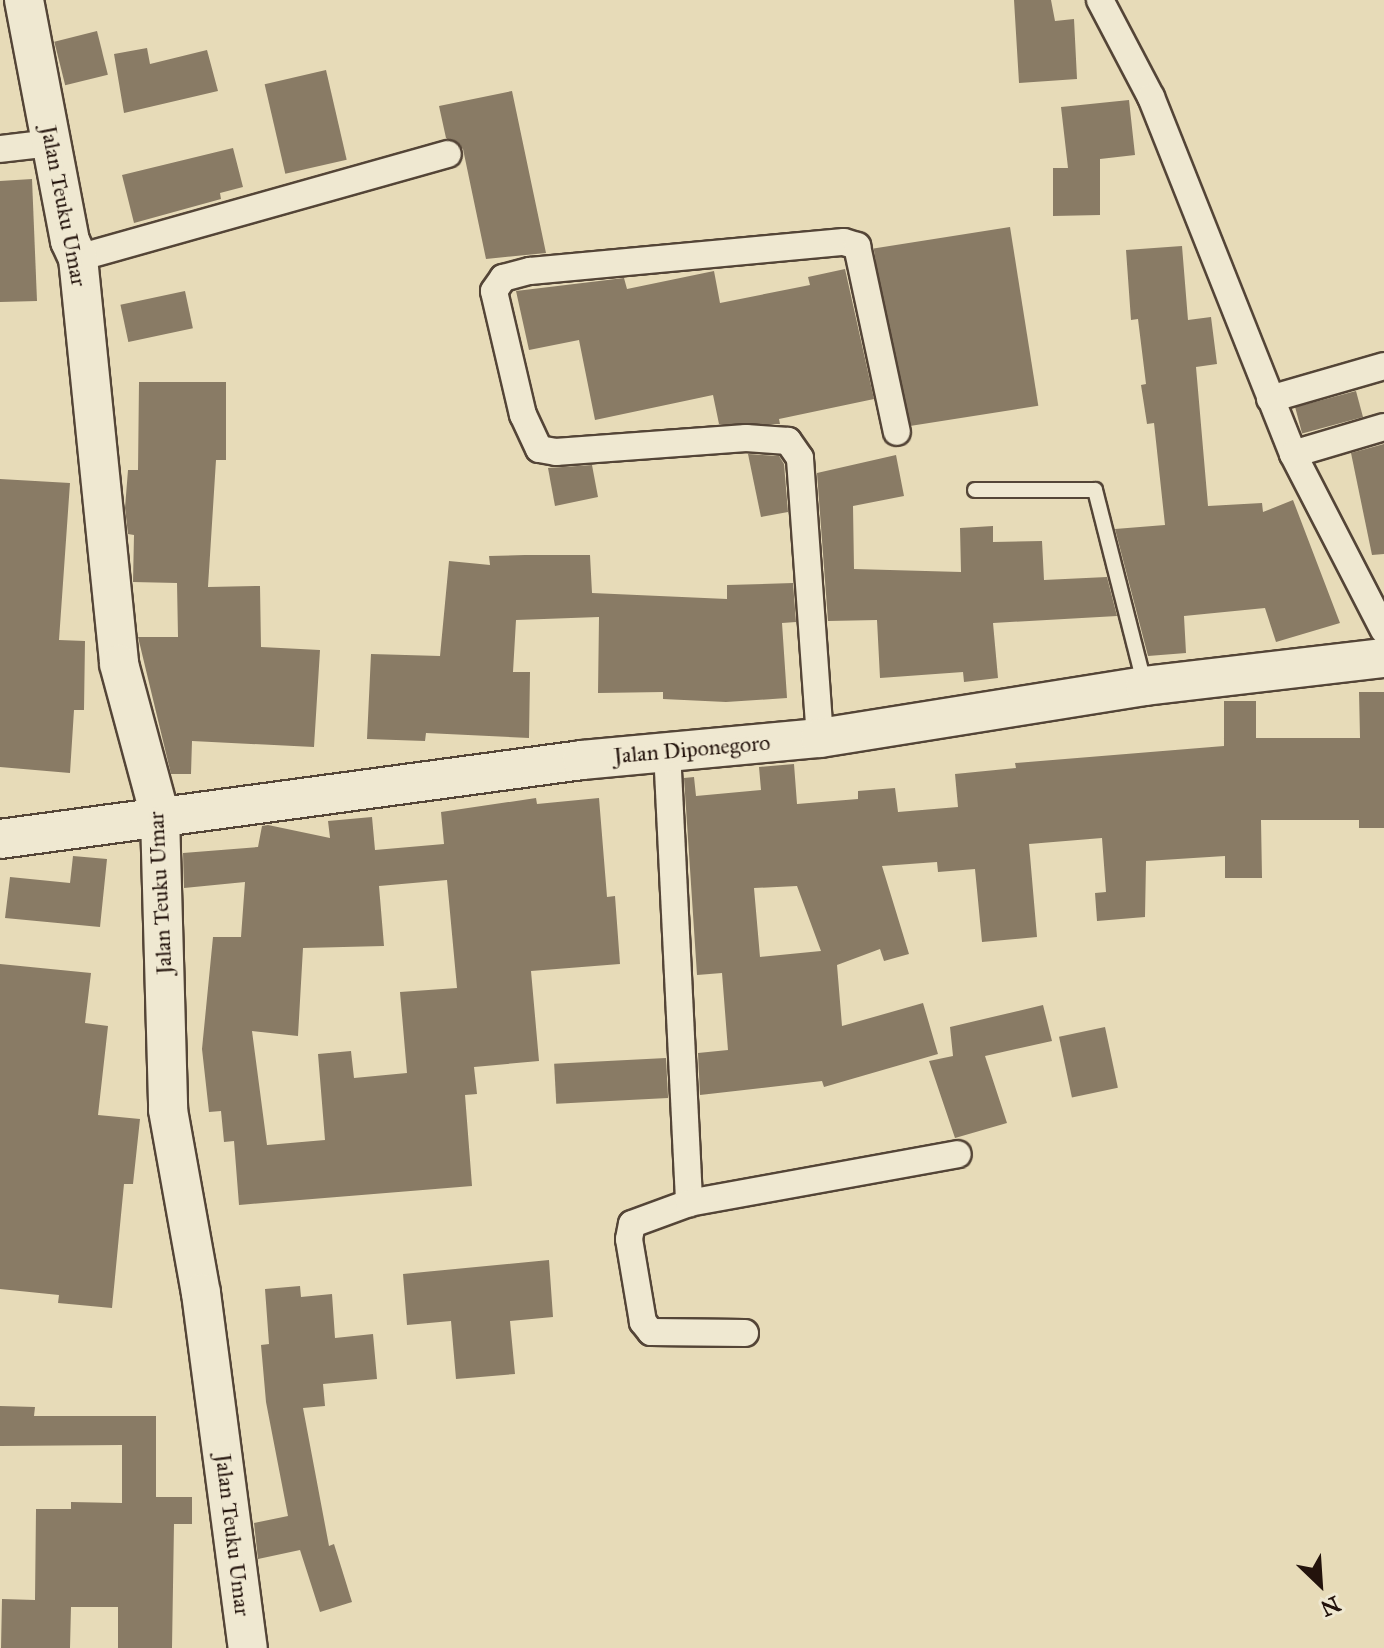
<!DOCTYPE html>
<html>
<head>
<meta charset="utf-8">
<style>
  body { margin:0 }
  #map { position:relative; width:1384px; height:1648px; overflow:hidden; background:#e7dbb8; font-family:"IM FELL Great Primer",serif }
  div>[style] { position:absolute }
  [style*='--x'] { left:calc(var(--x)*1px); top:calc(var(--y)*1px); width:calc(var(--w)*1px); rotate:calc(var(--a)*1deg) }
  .building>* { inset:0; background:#897b65; transform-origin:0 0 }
  .roads { filter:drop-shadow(2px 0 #544537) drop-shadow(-2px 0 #544537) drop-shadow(0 2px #544537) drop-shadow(0 -2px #544537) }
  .lane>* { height:14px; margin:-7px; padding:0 7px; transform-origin:7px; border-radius:7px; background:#efe8d1 }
  .street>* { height:26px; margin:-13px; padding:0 13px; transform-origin:13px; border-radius:13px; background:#efe8d1 }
  .secondary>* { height:38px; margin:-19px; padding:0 19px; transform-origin:19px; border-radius:19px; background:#efe8d1 }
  span { translate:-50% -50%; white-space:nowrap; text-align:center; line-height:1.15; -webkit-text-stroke:7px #efe8d1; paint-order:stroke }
  .street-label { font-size:22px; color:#23130c }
  .north { position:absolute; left:1280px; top:1544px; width:80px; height:80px; -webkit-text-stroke:6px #efe8d1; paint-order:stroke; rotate:155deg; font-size:22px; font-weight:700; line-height:32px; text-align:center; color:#23130c }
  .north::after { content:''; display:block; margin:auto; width:28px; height:36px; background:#23130c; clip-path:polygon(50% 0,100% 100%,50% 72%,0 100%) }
</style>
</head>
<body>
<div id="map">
  <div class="building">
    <div style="clip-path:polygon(1014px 0,1051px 0,1055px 21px,1074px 19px,1077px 79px,1019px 83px)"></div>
    <div style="left:97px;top:31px;width:45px;height:44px;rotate:76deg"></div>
    <div style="clip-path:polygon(147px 48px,150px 64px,207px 50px,218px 91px,124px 113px,114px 54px)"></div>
    <div style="left:326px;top:70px;width:92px;height:63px;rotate:77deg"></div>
    <div style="clip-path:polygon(512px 91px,546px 253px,486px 259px,463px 149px,446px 138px,439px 106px)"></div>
    <div style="clip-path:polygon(1129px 100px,1135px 155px,1100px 159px,1100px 215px,1053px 216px,1053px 168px,1068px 168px,1061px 107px)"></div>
    <div style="clip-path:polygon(233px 148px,243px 187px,220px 193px,221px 199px,134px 223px,122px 175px)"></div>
    <div style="clip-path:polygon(32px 179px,37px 301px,0 302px,0 181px)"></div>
    <div style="left:1010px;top:227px;width:181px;height:138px;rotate:81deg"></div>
    <div style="clip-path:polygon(1182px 246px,1188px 320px,1211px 317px,1217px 364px,1196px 367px,1208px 506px,1262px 503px,1263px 512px,1293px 500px,1340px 623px,1276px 642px,1265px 608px,1184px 616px,1186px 653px,1148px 656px,1115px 529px,1165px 525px,1154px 423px,1147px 424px,1141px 385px,1146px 384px,1138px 319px,1131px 320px,1126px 250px)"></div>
    <div style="clip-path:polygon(845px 269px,874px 399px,779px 419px,780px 424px,719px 424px,713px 395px,595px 420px,579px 340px,529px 350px,516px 291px,624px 278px,627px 289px,714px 271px,720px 303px,810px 285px,808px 277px)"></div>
    <div style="left:185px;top:291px;width:38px;height:66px;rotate:78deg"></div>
    <div style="clip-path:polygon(139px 382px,226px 382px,226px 460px,216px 460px,208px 587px,260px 586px,261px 647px,320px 650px,314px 747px,192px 741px,191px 774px,171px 774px,138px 637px,178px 637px,177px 583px,133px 582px,134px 535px,128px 534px,125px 508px,128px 470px,138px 470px)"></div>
    <div style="left:1356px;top:391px;width:27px;height:63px;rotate:75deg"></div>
    <div style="clip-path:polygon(1384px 444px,1384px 554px,1372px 555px,1351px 453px)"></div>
    <div style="clip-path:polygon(748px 454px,779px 456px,784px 464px,788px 512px,761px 517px)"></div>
    <div style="clip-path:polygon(896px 455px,904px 496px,853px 506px,854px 569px,961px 572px,960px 528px,993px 526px,993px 542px,1042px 541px,1044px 580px,1107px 577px,1117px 616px,993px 623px,998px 678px,964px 682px,963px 672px,880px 678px,877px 620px,828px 621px,817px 473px)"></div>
    <div style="clip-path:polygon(592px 465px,598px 497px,555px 506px,548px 468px)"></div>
    <div style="clip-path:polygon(0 479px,70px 483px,59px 640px,85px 641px,84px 710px,74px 710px,70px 773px,0 767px)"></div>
    <div style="clip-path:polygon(525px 555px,590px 555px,592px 593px,727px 599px,727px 585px,793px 583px,796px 622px,782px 623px,787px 698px,726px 702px,663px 699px,663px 692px,598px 693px,599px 617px,516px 620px,513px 672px,530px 672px,529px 738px,426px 733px,425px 741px,367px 739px,371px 654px,440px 656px,449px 561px,490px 565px,489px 556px)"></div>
    <div style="clip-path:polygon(evenodd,1359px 692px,1384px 692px,1384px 828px,1359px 828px,1359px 820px,1261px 820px,1262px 878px,1225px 878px,1225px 856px,1146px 861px,1145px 917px,1097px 921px,1095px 893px,1106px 892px,1102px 838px,1029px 844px,1037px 937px,982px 942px,975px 869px,938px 872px,937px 862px,882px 866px,909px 954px,884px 961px,880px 949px,837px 965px,842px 1026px,923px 1003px,938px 1054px,824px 1087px,822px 1081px,700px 1095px,698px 1053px,728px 1050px,722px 973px,697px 975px,684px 778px,694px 777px,696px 796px,761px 790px,759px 767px,794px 764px,797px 804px,858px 799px,858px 791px,895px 788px,898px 812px,958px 807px,955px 774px,1016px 768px,1015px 763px,1224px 746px,1224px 701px,1256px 701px,1256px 738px,1360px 738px,1359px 692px,797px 886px,821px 951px,760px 957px,754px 888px,797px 886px)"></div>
    <div style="clip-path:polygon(evenodd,536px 798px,537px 804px,599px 798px,607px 897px,615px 896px,620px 964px,531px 971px,539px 1061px,474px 1067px,477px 1094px,465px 1095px,472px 1186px,239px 1205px,234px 1141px,224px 1142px,221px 1111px,209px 1112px,202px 1049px,213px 937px,241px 937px,245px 882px,184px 888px,183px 853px,258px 847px,262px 826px,268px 825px,330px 838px,328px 821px,372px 817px,375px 850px,444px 844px,441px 812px,536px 798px,447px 880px,457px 988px,400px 992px,407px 1073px,354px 1078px,351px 1051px,318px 1054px,325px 1140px,267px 1145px,252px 1031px,298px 1036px,303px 948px,384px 946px,379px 886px,447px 880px)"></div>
    <div style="clip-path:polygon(73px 856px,107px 859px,100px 927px,5px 918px,10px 877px,70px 883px)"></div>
    <div style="clip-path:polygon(0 964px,91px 973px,85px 1023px,108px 1026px,98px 1115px,140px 1119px,133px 1184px,124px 1184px,112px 1308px,58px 1303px,59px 1295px,0 1289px)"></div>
    <div style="clip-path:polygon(1043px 1005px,1052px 1041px,985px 1056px,1007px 1123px,955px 1138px,929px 1061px,953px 1056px,950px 1027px)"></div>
    <div style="left:1105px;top:1027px;width:62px;height:47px;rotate:78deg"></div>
    <div style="left:666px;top:1058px;width:40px;height:112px;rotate:87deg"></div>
    <div style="clip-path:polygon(549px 1260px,553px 1317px,510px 1321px,515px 1374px,456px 1379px,451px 1321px,407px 1325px,403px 1274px)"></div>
    <div style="clip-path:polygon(300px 1286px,301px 1297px,332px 1294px,335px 1338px,373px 1334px,377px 1379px,323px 1384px,325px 1406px,303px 1408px,329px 1546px,334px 1544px,352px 1602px,320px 1612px,300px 1550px,258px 1559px,254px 1523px,288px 1516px,266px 1402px,261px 1345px,269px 1344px,265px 1289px)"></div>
    <div style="clip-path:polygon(0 1406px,35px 1407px,34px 1416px,156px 1416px,156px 1497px,192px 1497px,192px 1524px,174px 1524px,172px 1648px,118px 1648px,118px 1607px,71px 1607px,70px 1648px,1px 1648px,2px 1599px,35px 1600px,36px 1509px,71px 1509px,71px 1502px,122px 1503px,122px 1445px,0 1446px)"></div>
  </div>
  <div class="roads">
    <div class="lane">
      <div style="--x:975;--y:490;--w:120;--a:0"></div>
      <div style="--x:1095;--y:490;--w:202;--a:75.7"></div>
    </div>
    <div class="street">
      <div style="--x:1100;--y:0;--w:110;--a:62.3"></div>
      <div style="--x:1151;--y:97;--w:384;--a:68.3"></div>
      <div style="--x:1293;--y:454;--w:198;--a:62.7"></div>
      <div style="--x:0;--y:149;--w:51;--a:-6.7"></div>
      <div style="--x:78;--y:258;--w:384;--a:-15.7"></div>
      <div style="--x:1270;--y:399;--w:119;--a:-16.1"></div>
      <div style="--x:1293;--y:454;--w:95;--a:-16.5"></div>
      <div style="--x:820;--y:738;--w:281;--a:-94.1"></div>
      <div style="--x:800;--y:458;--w:21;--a:-125"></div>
      <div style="--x:788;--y:441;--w:42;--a:-175.9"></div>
      <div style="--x:746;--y:438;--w:191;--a:175.8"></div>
      <div style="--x:556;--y:452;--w:17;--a:-170"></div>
      <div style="--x:539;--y:449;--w:38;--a:-115"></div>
      <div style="--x:523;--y:415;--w:127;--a:-103.2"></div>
      <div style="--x:494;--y:291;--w:16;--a:-55"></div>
      <div style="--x:503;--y:278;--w:28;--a:-15"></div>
      <div style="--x:530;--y:271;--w:315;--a:-5.3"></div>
      <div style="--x:844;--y:242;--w:14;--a:17"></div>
      <div style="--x:857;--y:246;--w:190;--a:77.9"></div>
      <div style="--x:667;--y:750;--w:454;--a:87.2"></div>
      <div style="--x:745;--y:1333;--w:94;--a:-179.4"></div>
      <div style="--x:651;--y:1332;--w:13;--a:-129"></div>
      <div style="--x:643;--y:1322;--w:84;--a:-99.6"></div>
      <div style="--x:629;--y:1239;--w:15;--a:-79"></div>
      <div style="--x:632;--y:1224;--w:61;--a:-20.2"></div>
      <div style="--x:689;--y:1203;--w:273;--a:-10.3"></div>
    </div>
    <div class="secondary">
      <div style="--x:24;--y:0;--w:245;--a:79.2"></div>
      <div style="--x:70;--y:241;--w:19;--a:65"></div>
      <div style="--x:78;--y:258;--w:408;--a:84.2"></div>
      <div style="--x:119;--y:664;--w:157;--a:74.9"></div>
      <div style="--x:160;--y:816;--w:294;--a:88.4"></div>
      <div style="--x:168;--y:1110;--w:186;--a:79.8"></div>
      <div style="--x:201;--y:1293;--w:358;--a:82.5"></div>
      <div style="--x:0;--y:839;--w:587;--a:-7.73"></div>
      <div style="--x:582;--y:760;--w:239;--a:-5.3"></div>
      <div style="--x:820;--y:738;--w:329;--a:-9.1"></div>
      <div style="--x:1145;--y:686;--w:241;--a:-6.7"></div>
    </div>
  </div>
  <div class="street-label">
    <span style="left:64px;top:206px;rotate:79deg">Jalan Teuku Umar</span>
    <span style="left:692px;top:749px;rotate:-5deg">Jalan Diponegoro</span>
    <span style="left:160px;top:893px;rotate:-93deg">Jalan Teuku Umar</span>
    <span style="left:233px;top:1535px;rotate:83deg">Jalan Teuku Umar</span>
  </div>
  <div class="north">N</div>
</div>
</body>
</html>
